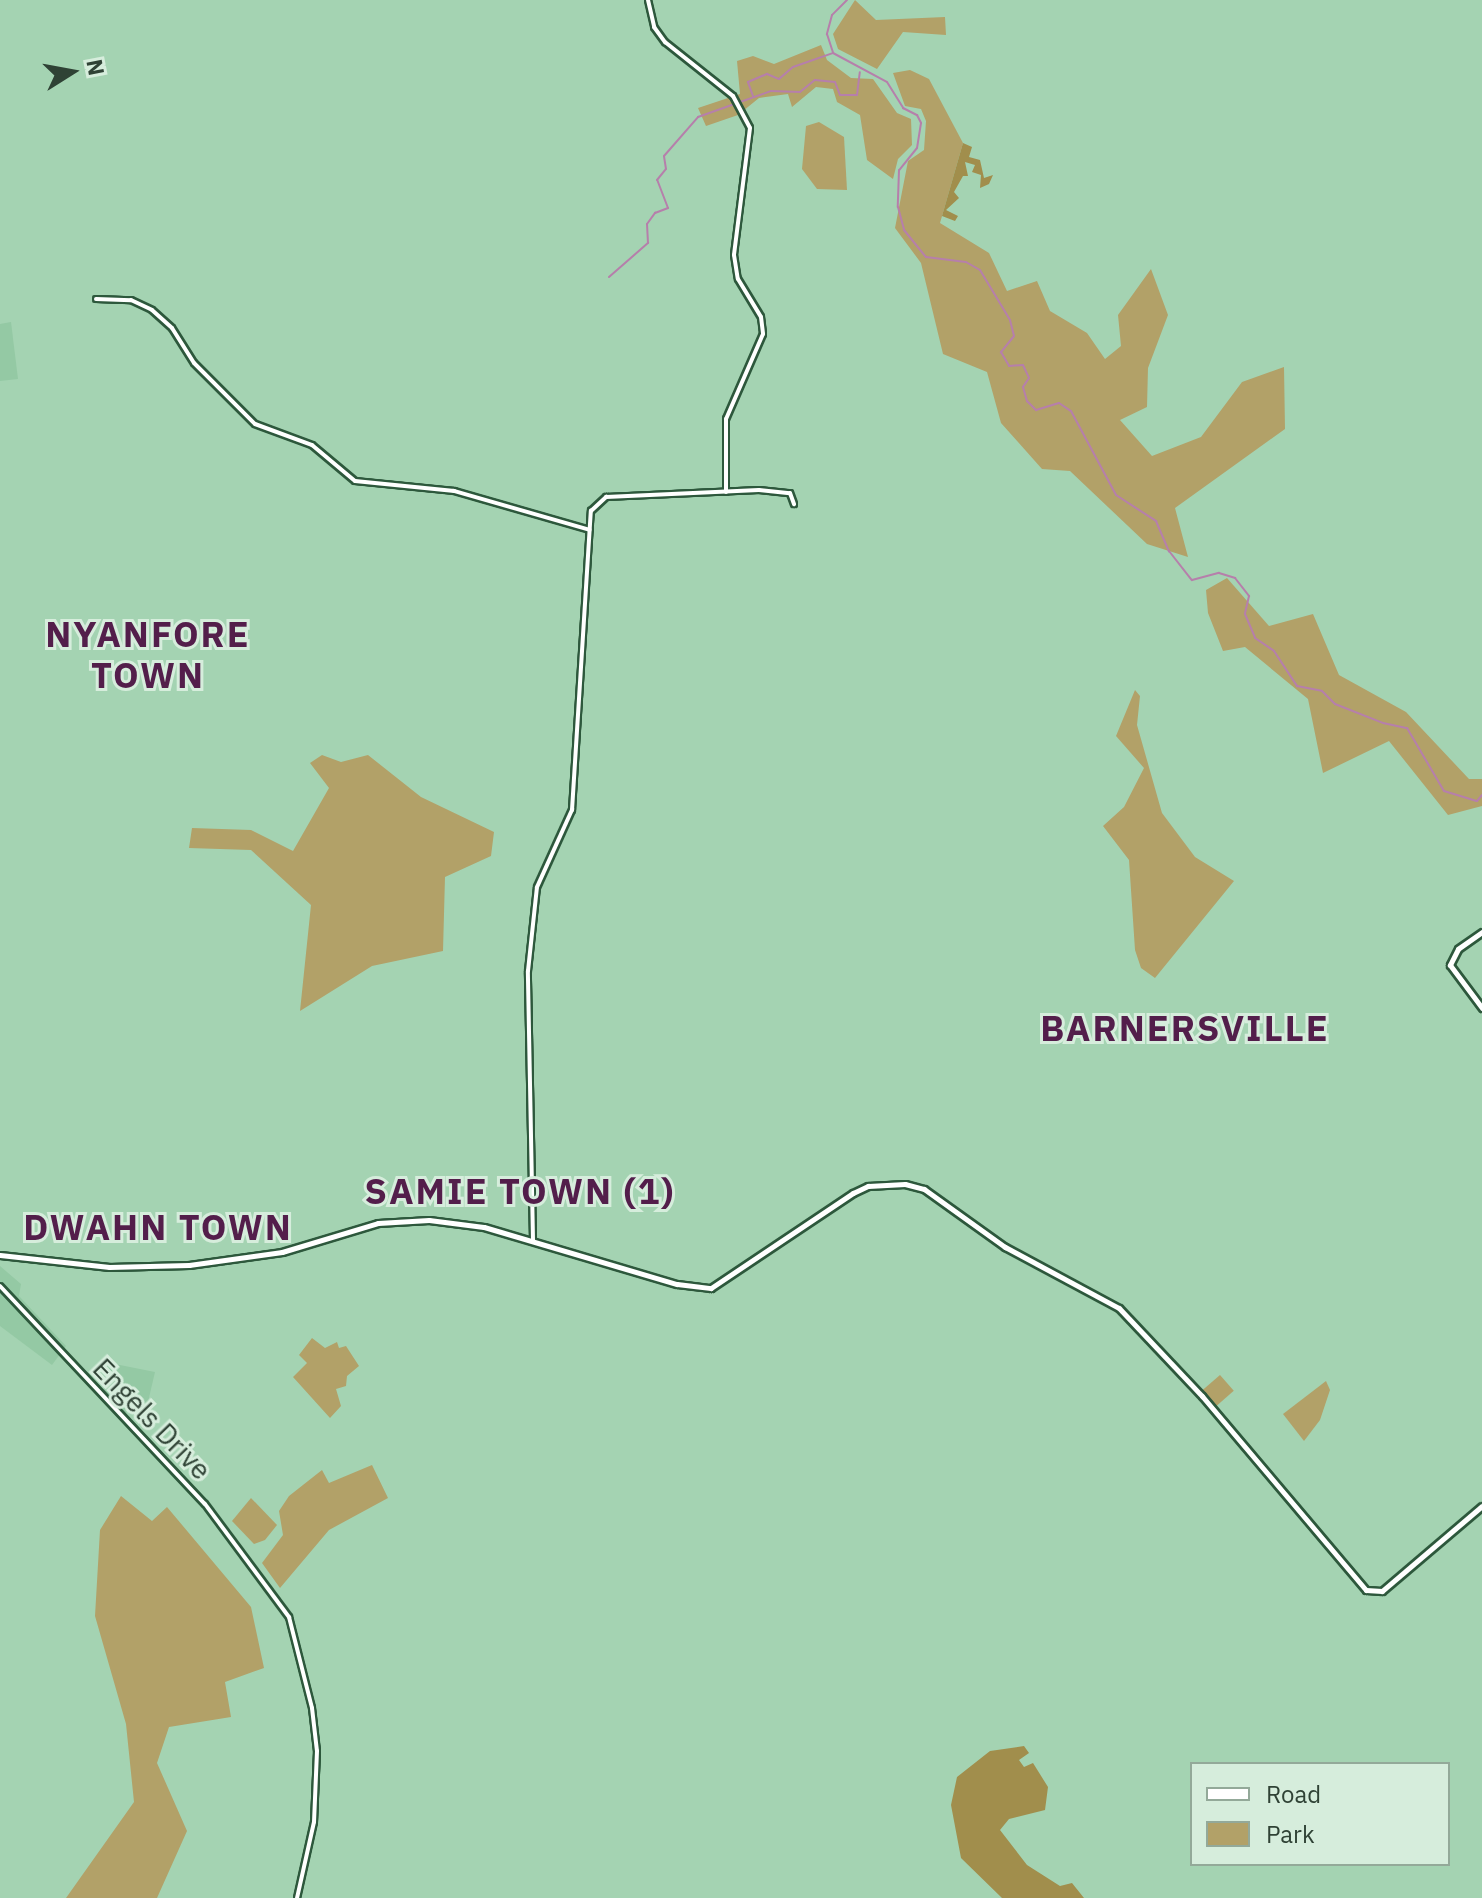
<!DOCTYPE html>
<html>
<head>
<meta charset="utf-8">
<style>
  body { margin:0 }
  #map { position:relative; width:1482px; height:1898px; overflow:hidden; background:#a4d3b2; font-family:"IBM Plex Sans",sans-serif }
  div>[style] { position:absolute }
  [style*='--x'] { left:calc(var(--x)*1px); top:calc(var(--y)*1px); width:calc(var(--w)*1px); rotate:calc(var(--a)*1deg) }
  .built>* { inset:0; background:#94c9a4 }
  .green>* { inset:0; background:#b2a168; transform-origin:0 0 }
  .forest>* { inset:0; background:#a18e4c }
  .stream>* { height:2px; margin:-1px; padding:0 1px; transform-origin:1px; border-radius:1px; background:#b67fab }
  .roads { filter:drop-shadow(2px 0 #2d583c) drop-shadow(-2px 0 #2d583c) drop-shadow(0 2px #2d583c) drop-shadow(0 -2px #2d583c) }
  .tertiary>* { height:4px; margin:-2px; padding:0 2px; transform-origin:2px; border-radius:2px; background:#fff }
  .secondary>* { height:5px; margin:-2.5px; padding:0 2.5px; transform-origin:2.5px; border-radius:2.5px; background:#fff }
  span { translate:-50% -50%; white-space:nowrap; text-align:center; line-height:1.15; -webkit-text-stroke:6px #d6eddc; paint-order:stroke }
  .street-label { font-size:28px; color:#2f4235 }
  .district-label { font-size:36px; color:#531e4b; font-weight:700; letter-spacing:2px }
  .legend { position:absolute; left:1190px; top:1762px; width:260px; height:104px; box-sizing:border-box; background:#d6eddc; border:2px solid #93a999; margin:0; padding:10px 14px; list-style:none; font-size:24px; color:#2f4235 }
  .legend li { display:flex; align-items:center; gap:16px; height:40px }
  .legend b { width:40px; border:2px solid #93a999 }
  .north { position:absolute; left:32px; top:32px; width:80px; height:80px; -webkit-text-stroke:6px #d6eddc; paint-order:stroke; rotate:79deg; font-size:22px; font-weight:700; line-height:32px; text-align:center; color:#2f4235 }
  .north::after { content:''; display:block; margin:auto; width:28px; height:36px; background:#2f4235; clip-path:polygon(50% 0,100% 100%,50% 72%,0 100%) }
</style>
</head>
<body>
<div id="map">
  <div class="built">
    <div style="clip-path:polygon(11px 322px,18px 379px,0 381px,0 324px)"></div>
    <div style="clip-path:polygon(0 1266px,21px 1284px,19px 1296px,66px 1346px,52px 1365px,0 1326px)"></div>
    <div style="clip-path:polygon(110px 1363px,155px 1372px,148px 1402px,125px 1413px,103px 1391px)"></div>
  </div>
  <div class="green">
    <div style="clip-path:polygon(855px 0,876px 20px,945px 17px,946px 35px,903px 32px,877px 69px,838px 49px,833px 34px)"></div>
    <div style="clip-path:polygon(821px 45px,827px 60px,851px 78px,873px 79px,897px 113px,911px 119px,912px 145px,898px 159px,893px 179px,867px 160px,860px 115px,837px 102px,833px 89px,816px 87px,792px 107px,788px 94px,759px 98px,738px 115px,706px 126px,698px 108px,740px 94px,737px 61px,753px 56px,774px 64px)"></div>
    <div style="clip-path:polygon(910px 70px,929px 79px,963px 143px,940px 223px,989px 253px,1007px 291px,1037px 281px,1050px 311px,1087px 333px,1105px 359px,1121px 346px,1118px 315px,1151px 269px,1168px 315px,1148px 368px,1147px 407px,1120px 420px,1152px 456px,1201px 437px,1242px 382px,1284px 367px,1285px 429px,1175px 508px,1188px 557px,1147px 544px,1070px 471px,1042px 469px,1001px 423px,987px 372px,943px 354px,921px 263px,895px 228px,908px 161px,924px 150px,926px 121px,921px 109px,905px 106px,893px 73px)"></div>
    <div style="clip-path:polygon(819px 122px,844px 137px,847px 190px,817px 189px,802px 169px,806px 126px)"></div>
    <div style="clip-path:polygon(1227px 578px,1269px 626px,1313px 614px,1339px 675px,1406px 712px,1469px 779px,1482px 779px,1482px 806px,1448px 815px,1389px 741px,1323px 773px,1308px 699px,1245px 647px,1223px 651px,1208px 613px,1206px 590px)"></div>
    <div style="clip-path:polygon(1135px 690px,1140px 696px,1137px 725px,1162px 813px,1195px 857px,1234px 881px,1155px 978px,1141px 968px,1135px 950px,1129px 860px,1103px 826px,1124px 807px,1144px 768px,1116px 736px)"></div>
    <div style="clip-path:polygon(322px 755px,341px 762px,368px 755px,421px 797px,494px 832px,491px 856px,445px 877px,443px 951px,372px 966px,300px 1011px,311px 905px,251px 850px,189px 848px,192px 828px,251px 830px,293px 851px,329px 788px,310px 763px)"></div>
    <div style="clip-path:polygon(312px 1338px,325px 1348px,337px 1342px,339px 1348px,346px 1346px,359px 1366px,347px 1376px,346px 1386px,336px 1389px,341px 1406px,330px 1418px,293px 1377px,307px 1363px,299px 1355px)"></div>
    <div style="left:1220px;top:1375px;width:21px;height:23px;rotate:49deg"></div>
    <div style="clip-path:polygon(1326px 1381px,1330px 1390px,1320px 1420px,1304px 1441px,1283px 1414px)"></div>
    <div style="clip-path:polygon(372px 1465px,388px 1498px,329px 1530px,280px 1588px,262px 1563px,283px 1535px,279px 1511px,289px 1496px,322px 1470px,329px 1483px)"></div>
    <div style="clip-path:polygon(121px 1496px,152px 1521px,167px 1507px,251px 1607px,264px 1668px,225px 1682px,231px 1717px,169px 1727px,157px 1763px,187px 1831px,157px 1898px,66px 1898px,134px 1802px,126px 1724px,95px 1616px,100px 1530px)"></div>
    <div style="clip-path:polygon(251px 1498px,277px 1525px,265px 1540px,254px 1544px,232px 1521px)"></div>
  </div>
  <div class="forest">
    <div style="clip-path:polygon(963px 143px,972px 147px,969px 157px,980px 160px,984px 178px,993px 175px,989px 184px,980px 188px,981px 175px,972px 172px,975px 165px,965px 162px,968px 176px,963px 176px,954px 192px,959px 198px,946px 210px,958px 216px,955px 221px,942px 216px)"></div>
    <div style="clip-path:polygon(1024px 1746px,1029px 1753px,1019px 1760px,1024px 1767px,1033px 1763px,1048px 1787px,1045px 1810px,1009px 1819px,1000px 1830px,1027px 1865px,1060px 1886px,1072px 1883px,1084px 1898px,1002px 1898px,961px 1858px,951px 1805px,957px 1777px,990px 1751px)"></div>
  </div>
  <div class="stream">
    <div style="--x:847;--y:0;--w:21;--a:135"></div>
    <div style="--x:832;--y:15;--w:20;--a:105"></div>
    <div style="--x:827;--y:34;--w:20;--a:72"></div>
    <div style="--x:833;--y:53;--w:61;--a:28.2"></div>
    <div style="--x:887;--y:82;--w:31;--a:58"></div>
    <div style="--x:903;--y:108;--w:16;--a:27"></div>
    <div style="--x:917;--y:115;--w:9;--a:63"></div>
    <div style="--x:921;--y:123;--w:25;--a:99"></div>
    <div style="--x:917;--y:148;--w:28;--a:129"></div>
    <div style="--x:899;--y:170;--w:37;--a:92"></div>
    <div style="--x:898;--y:207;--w:24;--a:75"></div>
    <div style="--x:904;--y:230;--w:35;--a:51"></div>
    <div style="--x:926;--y:257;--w:40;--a:7.1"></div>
    <div style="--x:966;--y:262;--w:16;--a:30"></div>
    <div style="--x:980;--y:270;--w:58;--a:59"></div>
    <div style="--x:1010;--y:320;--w:16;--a:76"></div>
    <div style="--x:1014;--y:336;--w:21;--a:129"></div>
    <div style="--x:1001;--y:352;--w:16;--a:60"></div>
    <div style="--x:1009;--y:366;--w:14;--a:-4"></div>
    <div style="--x:1023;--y:365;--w:14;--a:65"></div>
    <div style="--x:1029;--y:378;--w:11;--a:124"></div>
    <div style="--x:1023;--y:387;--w:15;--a:74"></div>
    <div style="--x:1027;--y:401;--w:13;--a:45"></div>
    <div style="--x:1036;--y:410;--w:24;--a:-17"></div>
    <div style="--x:1059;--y:403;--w:14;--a:34"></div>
    <div style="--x:1071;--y:411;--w:95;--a:61.8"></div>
    <div style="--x:1116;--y:495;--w:48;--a:33"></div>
    <div style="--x:1156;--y:521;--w:33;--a:67"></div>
    <div style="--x:1169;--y:551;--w:37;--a:52"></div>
    <div style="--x:1192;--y:580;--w:28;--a:-15"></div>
    <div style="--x:1219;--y:573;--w:17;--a:17"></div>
    <div style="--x:1235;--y:578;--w:23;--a:52"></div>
    <div style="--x:1249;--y:596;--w:18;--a:103"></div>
    <div style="--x:1245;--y:614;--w:26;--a:67"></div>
    <div style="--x:1255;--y:638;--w:23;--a:34"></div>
    <div style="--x:1274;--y:651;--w:42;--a:56.7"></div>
    <div style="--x:1297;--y:686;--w:25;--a:11"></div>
    <div style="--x:1322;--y:691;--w:18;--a:45"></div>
    <div style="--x:1335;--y:704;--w:52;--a:21.6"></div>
    <div style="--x:1383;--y:723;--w:25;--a:12"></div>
    <div style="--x:1407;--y:728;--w:73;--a:59.6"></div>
    <div style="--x:1444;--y:791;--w:34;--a:17"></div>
    <div style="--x:1477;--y:801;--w:8;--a:-50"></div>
    <div style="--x:753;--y:96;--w:15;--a:-110"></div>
    <div style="--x:748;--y:82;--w:21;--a:-23"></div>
    <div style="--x:767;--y:74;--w:13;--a:23"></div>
    <div style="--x:779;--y:79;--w:18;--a:-41"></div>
    <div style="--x:793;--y:67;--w:42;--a:-19.3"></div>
    <div style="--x:609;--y:277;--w:52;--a:-41.1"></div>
    <div style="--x:648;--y:243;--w:19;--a:-93"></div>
    <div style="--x:647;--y:224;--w:14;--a:-54"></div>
    <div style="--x:655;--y:213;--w:14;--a:-21"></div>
    <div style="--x:668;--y:208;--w:30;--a:-111"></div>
    <div style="--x:657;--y:180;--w:14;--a:-51"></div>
    <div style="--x:666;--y:169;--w:13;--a:-99"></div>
    <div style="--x:664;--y:156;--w:52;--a:-48.9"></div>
    <div style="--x:698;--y:117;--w:77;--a:-19.6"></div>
    <div style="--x:771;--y:91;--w:29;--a:2"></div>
    <div style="--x:800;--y:92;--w:19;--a:-39"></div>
    <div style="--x:815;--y:80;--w:20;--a:6"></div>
    <div style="--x:835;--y:82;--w:14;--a:69"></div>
    <div style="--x:840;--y:95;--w:17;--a:0"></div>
    <div style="--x:857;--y:95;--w:23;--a:-83"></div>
  </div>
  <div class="roads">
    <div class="tertiary">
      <div style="--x:648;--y:0;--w:28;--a:77"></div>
      <div style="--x:654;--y:27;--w:19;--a:54"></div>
      <div style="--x:665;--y:42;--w:87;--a:38.5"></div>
      <div style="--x:733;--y:96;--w:36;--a:62"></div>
      <div style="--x:750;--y:128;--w:128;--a:97.2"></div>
      <div style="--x:734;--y:255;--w:24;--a:81"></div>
      <div style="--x:738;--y:279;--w:44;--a:58.8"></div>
      <div style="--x:761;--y:317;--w:17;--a:83"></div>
      <div style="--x:763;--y:334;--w:93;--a:113.5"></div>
      <div style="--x:726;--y:419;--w:73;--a:90"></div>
      <div style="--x:96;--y:299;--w:35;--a:2"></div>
      <div style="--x:131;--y:300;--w:23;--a:25"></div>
      <div style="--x:152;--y:310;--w:27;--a:42"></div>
      <div style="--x:172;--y:328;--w:41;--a:57.8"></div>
      <div style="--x:194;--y:363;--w:86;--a:45"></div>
      <div style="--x:255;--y:424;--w:61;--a:20.2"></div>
      <div style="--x:312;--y:445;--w:56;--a:39.9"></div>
      <div style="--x:355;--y:481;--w:100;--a:5.8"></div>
      <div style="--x:454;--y:491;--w:141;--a:16"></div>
      <div style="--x:533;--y:1240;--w:269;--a:-91.1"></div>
      <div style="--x:528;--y:971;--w:84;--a:-83.9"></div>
      <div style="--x:537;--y:887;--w:85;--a:-65.6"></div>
      <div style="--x:572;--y:810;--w:300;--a:-86.4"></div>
      <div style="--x:591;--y:511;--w:21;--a:-43"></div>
      <div style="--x:606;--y:497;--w:153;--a:-2.6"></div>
      <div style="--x:759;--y:490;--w:31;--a:6"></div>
      <div style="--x:790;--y:493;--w:12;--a:70"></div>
      <div style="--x:0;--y:1286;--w:299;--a:46.8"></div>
      <div style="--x:205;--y:1504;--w:141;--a:53.4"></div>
      <div style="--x:289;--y:1617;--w:94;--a:75.8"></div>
      <div style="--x:312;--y:1708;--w:43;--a:83.4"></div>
      <div style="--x:317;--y:1751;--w:71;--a:92.4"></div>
      <div style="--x:314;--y:1822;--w:78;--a:102.6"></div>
    </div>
    <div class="secondary">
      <div style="--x:1482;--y:932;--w:29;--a:145"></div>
      <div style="--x:1458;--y:949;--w:18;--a:117"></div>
      <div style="--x:1450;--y:965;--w:54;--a:53.3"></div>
      <div style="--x:0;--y:1255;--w:110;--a:6.3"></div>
      <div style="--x:109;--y:1267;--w:80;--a:-1.4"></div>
      <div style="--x:189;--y:1265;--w:94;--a:-8"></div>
      <div style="--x:282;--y:1252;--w:100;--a:-16.8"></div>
      <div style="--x:378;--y:1223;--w:51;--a:-3.4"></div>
      <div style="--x:429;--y:1220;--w:55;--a:7.3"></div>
      <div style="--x:484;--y:1227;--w:201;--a:16.5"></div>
      <div style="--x:677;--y:1284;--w:34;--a:7"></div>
      <div style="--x:711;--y:1288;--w:171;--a:-33.8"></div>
      <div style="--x:853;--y:1193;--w:17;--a:-25"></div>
      <div style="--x:868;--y:1186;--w:37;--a:-3"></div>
      <div style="--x:905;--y:1184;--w:20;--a:15"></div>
      <div style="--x:924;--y:1189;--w:100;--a:35.6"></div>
      <div style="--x:1005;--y:1247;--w:129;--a:28.2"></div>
      <div style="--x:1119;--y:1308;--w:121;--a:46.7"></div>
      <div style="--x:1202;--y:1396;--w:254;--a:49.8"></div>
      <div style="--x:1366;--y:1590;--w:16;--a:4"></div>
      <div style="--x:1382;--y:1591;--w:131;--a:-40.4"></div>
    </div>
  </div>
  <div class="street-label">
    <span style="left:152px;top:1419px;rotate:46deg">Engels Drive</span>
  </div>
  <div class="district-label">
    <span style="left:148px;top:654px">NYANFORE<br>TOWN</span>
    <span style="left:1185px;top:1028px">BARNERSVILLE</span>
    <span style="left:520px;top:1191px">SAMIE TOWN (1)</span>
    <span style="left:158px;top:1227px">DWAHN TOWN</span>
  </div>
  <ul class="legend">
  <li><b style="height:10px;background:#fff"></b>Road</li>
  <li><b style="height:22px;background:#b2a168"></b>Park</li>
  </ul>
  <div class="north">N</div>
</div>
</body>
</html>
